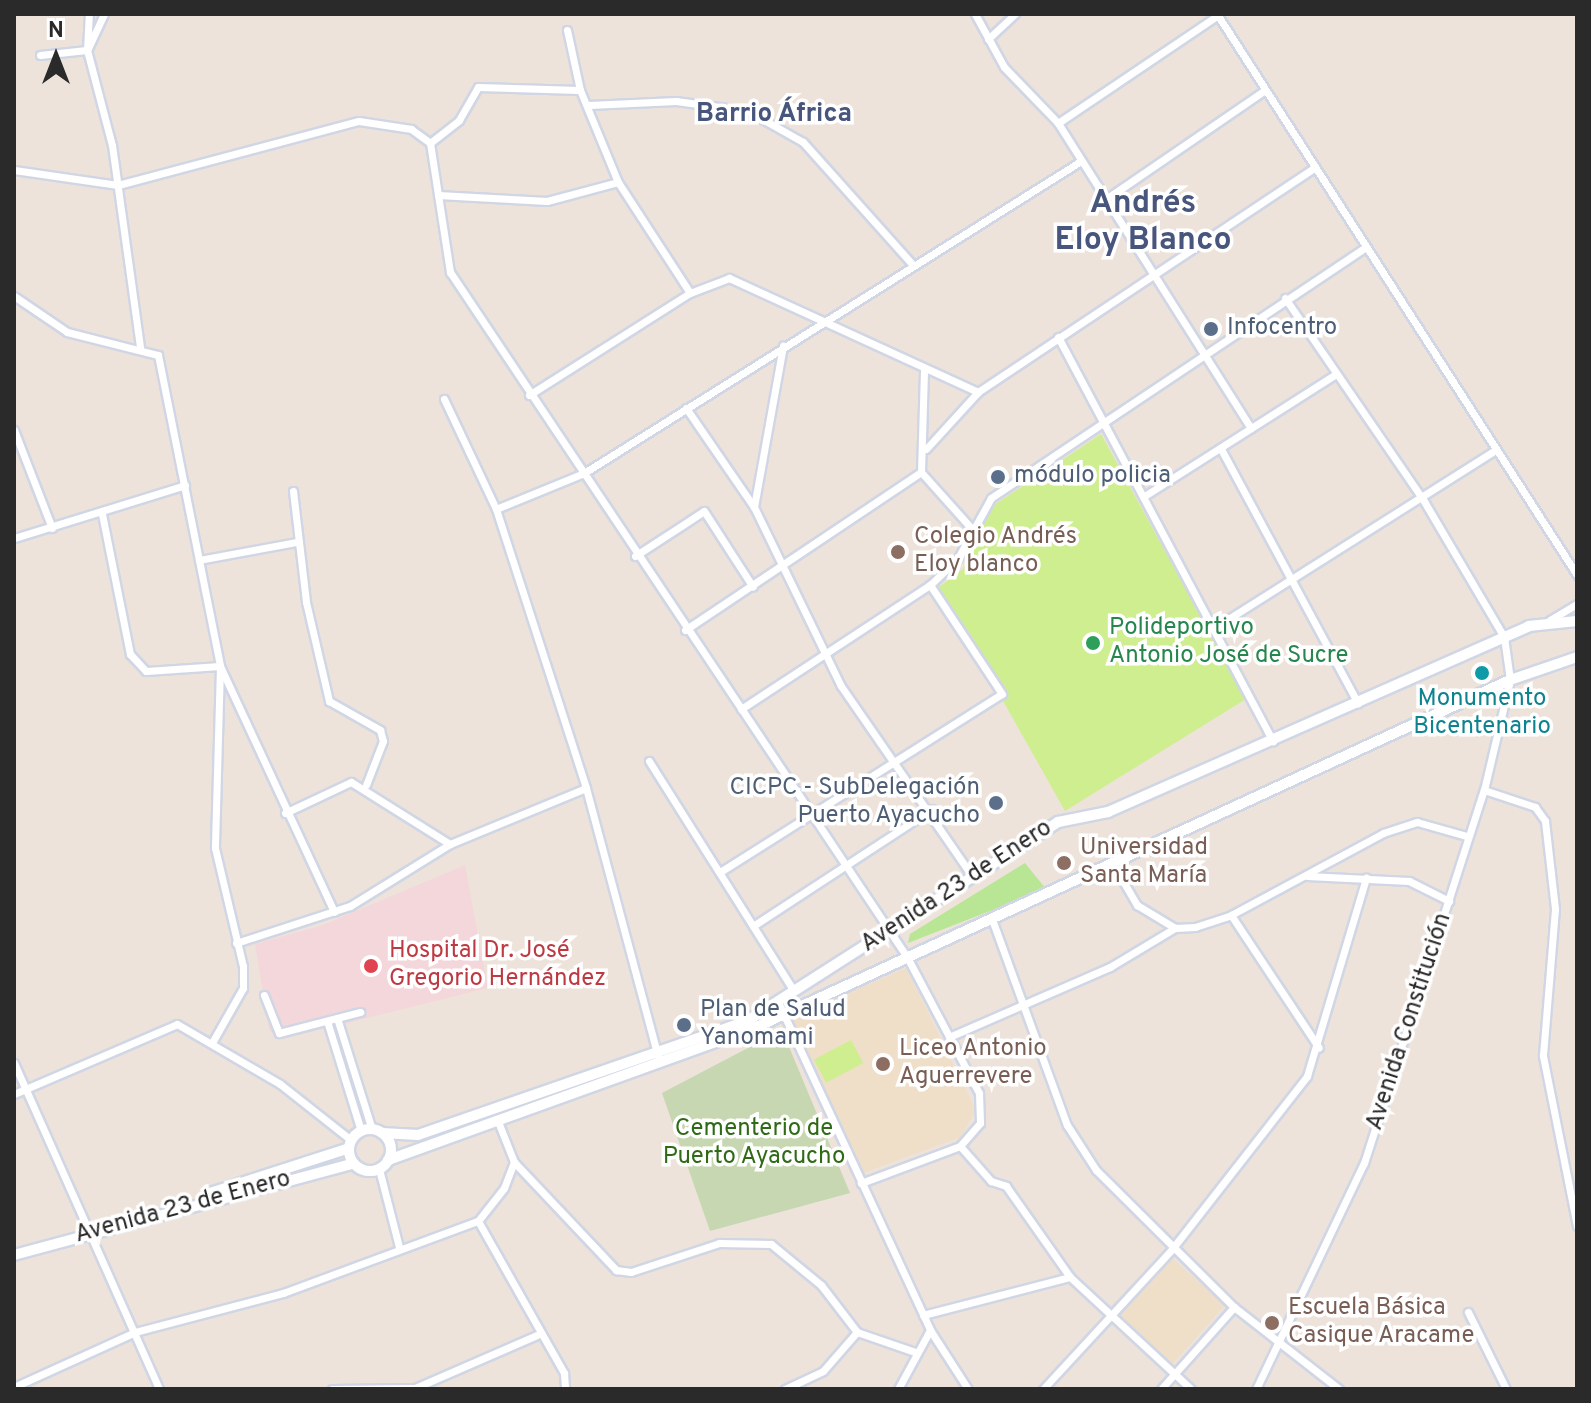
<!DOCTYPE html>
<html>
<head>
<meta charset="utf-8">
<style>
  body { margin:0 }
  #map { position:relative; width:1591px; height:1403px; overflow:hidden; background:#ede3db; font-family:Overpass,sans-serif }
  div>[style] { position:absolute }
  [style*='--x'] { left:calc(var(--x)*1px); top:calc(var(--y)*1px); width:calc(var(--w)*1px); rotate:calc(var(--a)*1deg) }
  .education>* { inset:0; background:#efdfc9; transform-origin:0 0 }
  .medical>* { inset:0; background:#f4d7db }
  .green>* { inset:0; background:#b8e694 }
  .cemetery>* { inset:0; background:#c7d7b1 }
  .pitch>* { inset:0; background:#cfee8f; transform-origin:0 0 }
  .roads { filter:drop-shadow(2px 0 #d0d6e4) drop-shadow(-2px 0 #d0d6e4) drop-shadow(0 2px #d0d6e4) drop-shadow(0 -2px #d0d6e4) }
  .minor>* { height:7px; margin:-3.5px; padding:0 3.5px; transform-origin:3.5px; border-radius:3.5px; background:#fff }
  .secondary>* { height:10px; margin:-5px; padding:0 5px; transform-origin:5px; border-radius:5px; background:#fff }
  .secondary>.ring { margin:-5px; padding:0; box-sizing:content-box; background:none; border:10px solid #fff; border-radius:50% }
  .dots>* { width:22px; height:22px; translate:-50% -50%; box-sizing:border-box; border:4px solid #fff; border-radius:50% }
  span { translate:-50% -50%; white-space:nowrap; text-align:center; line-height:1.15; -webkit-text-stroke:7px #fff; paint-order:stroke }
  .service-label { font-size:24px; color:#4e5e75 }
  .left { translate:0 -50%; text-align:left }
  .right { translate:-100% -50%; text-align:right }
  .education-label { font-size:24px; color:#785e54 }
  .leisure-label { font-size:24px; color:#27864d }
  .culture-label { font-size:24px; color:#0d838f }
  .street-label { font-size:24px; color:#2a2a2a }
  .health-label { font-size:24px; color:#be3a42 }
  .park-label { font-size:24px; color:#2f6a16 }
  .neighbourhood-label { font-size:26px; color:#48567d; font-weight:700 }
  .district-label { font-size:32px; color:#48567d; font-weight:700 }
  .frame { position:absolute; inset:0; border:16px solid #2a2a2a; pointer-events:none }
  .north { position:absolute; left:16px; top:16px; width:80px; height:80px; -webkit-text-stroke:6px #fff; paint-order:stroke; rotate:0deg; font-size:22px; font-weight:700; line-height:32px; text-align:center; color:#2a2a2a }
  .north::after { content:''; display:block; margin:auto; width:28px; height:36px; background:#2a2a2a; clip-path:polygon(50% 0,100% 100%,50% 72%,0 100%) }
</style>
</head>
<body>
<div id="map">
  <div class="education">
    <div style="clip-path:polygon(906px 968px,976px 1110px,961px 1137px,863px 1173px,791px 1018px)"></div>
    <div style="left:1170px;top:1256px;width:74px;height:78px;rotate:42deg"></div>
  </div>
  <div class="medical">
    <div style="clip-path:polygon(465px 865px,488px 988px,282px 1039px,269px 1030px,255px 944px,323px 925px)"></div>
  </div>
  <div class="green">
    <div style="clip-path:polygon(1025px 863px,1046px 889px,908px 943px,910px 934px)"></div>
  </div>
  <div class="cemetery">
    <div style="clip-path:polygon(782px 1030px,850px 1193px,710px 1231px,662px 1093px)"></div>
  </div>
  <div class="pitch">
    <div style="clip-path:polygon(1101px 434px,1246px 699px,1065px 811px,939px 587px,963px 569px,991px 507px)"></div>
    <div style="left:851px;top:1040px;width:26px;height:42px;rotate:62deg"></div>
  </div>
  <div class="roads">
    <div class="minor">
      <div style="--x:104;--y:14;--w:40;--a:115"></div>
      <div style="--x:87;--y:50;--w:98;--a:75.3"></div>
      <div style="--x:112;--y:145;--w:204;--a:82.1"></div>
      <div style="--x:975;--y:14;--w:60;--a:61.3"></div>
      <div style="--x:1004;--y:67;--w:78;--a:46"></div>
      <div style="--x:1058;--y:123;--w:361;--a:57.7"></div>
      <div style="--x:1217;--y:14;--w:667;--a:57.31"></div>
      <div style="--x:567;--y:30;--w:61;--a:77.8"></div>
      <div style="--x:580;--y:90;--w:100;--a:67.6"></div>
      <div style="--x:618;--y:182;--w:132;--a:57"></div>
      <div style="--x:988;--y:39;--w:37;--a:-43"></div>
      <div style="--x:40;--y:55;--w:47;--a:-6.1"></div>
      <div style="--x:87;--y:50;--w:36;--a:-87"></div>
      <div style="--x:589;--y:105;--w:87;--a:-2.6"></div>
      <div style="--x:676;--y:101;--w:73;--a:7.9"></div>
      <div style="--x:748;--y:111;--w:63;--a:29.4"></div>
      <div style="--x:803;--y:142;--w:164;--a:48.2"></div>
      <div style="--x:1058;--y:123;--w:193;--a:-34"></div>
      <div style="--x:430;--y:143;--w:37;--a:-38"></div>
      <div style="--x:459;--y:120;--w:38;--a:-60"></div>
      <div style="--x:478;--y:87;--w:102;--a:1.7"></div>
      <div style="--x:14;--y:170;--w:105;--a:8.2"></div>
      <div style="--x:118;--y:185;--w:249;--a:-14.9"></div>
      <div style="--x:359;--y:121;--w:53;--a:8.7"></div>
      <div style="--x:411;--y:129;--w:24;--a:36"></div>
      <div style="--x:430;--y:143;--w:131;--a:81.2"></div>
      <div style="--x:450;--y:272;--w:823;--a:56.29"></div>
      <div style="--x:907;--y:957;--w:154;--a:62.1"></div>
      <div style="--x:979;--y:1093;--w:30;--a:88"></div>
      <div style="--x:980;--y:1123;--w:30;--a:131"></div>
      <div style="--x:960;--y:1146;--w:106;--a:159.5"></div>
      <div style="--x:438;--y:195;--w:109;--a:3.2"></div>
      <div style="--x:547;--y:201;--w:73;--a:-15"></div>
      <div style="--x:1106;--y:199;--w:193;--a:-34.4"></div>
      <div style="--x:14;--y:296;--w:64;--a:34.2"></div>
      <div style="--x:67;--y:332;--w:94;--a:14.2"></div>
      <div style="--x:158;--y:355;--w:317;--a:78.7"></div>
      <div style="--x:220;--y:666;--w:182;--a:91.6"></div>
      <div style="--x:215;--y:848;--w:121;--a:76.7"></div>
      <div style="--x:243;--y:966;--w:22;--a:90"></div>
      <div style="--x:243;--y:988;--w:61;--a:119.5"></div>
      <div style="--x:1058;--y:337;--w:458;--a:62"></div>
      <div style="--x:529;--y:395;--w:191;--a:-32.4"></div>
      <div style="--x:690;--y:293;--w:42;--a:-21"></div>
      <div style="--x:729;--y:278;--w:274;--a:24.6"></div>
      <div style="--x:444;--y:399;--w:122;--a:64.7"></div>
      <div style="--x:496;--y:509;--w:293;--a:72.1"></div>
      <div style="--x:586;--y:788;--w:278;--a:75"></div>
      <div style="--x:686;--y:408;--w:120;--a:55.5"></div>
      <div style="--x:754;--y:507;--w:199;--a:64.1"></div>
      <div style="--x:841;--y:686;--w:231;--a:55.4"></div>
      <div style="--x:14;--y:430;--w:105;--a:68.8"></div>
      <div style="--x:926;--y:449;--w:77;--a:-47.6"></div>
      <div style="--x:978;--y:392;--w:402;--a:-33.7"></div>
      <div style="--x:1221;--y:449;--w:289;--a:61.7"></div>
      <div style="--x:921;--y:472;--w:75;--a:48.2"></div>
      <div style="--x:293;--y:491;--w:112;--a:83.3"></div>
      <div style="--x:306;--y:602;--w:102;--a:76.9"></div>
      <div style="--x:329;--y:701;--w:59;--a:29.6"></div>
      <div style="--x:380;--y:730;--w:11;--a:75"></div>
      <div style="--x:383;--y:741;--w:47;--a:111.1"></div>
      <div style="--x:1146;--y:495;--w:225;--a:-32.5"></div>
      <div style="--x:754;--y:507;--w:164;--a:-79.8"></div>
      <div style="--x:496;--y:509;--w:95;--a:-22.2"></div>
      <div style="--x:584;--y:473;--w:587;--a:-32.12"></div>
      <div style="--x:102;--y:514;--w:143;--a:78.7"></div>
      <div style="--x:130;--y:654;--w:23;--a:47"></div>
      <div style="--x:146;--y:671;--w:74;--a:-3.9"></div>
      <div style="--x:220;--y:666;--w:271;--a:65.1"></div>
      <div style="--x:14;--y:538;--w:179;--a:-17.2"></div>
      <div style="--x:635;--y:556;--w:82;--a:-33.1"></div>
      <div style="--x:704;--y:511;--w:90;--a:57.2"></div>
      <div style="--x:199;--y:560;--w:99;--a:-10.5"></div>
      <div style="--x:1550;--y:620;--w:31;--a:-31"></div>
      <div style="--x:1214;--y:628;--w:329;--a:-32.3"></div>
      <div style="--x:685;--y:630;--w:284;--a:-33.8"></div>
      <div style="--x:921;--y:472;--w:103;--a:-88.3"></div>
      <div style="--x:741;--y:709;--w:226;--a:-33.3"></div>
      <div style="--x:930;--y:585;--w:39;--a:-44"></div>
      <div style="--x:958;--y:558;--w:68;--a:-61.2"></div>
      <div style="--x:991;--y:498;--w:449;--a:-33.8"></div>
      <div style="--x:649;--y:761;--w:272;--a:57.8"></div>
      <div style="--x:1484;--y:790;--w:54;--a:18.4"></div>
      <div style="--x:1535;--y:807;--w:17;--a:54"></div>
      <div style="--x:1545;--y:821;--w:89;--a:83.5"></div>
      <div style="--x:1555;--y:909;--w:147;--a:94.7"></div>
      <div style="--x:1543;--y:1056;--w:173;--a:78.7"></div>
      <div style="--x:285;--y:813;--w:73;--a:-25.2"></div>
      <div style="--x:351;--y:782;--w:117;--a:32.1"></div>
      <div style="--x:1113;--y:864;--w:48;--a:59.7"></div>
      <div style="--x:1137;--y:905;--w:44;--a:31.2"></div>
      <div style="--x:1175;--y:928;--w:20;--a:-3"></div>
      <div style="--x:1195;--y:927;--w:38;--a:-18"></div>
      <div style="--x:1231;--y:915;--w:173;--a:-28.3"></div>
      <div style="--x:1383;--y:833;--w:36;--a:-18"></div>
      <div style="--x:1417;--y:822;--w:51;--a:15.9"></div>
      <div style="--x:720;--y:872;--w:333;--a:-32.3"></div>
      <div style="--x:1002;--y:694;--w:131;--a:-123.4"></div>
      <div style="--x:1307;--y:876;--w:102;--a:2.8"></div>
      <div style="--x:1409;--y:881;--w:45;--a:26.6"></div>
      <div style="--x:1231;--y:915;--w:159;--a:56.5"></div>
      <div style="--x:993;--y:922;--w:216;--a:70"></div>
      <div style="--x:1067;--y:1125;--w:54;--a:57.2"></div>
      <div style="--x:1096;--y:1170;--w:194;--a:44.8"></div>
      <div style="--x:1234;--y:1307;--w:133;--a:38"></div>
      <div style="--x:753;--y:926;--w:214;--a:-33.2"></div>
      <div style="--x:236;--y:943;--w:120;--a:-18"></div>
      <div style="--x:350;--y:906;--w:118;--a:-31.8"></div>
      <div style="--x:450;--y:844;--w:147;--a:-22.4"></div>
      <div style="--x:264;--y:995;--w:41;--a:68.5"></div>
      <div style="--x:279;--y:1033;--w:84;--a:-14.5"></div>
      <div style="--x:778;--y:1002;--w:362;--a:65.1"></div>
      <div style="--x:930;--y:1330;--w:70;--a:57.2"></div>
      <div style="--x:337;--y:1018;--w:117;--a:72.6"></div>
      <div style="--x:327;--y:1021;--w:115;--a:72.8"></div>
      <div style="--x:949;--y:1037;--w:176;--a:-23.5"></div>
      <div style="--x:1110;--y:967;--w:76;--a:-31"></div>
      <div style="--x:14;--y:1063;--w:357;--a:66"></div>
      <div style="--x:14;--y:1094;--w:177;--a:-23.2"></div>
      <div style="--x:177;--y:1024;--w:119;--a:30.2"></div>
      <div style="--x:280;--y:1084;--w:90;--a:38.3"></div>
      <div style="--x:497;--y:1119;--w:46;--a:68.4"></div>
      <div style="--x:514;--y:1162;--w:149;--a:46.6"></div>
      <div style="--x:616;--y:1270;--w:15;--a:8"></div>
      <div style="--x:631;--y:1272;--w:93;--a:-18.2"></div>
      <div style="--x:719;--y:1243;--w:52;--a:1.1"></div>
      <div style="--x:771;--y:1244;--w:65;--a:39.4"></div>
      <div style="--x:821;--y:1285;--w:59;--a:52.5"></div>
      <div style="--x:857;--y:1332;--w:61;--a:19"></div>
      <div style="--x:960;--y:1146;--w:47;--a:48.5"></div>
      <div style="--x:991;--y:1181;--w:16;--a:18"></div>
      <div style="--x:1006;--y:1186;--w:111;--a:54.9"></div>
      <div style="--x:1070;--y:1277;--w:165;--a:42.8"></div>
      <div style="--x:379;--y:1169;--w:81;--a:75.6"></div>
      <div style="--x:478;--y:1221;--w:175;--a:60.5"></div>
      <div style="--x:564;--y:1373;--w:16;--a:86"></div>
      <div style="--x:1468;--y:1312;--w:86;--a:63.7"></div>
      <div style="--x:923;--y:1315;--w:152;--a:-14.5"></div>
      <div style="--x:14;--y:1387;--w:133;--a:-24.4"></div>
      <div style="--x:135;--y:1332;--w:153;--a:-14.8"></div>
      <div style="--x:283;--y:1293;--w:208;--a:-20.3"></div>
      <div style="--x:478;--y:1221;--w:42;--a:-51.8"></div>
      <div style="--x:504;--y:1188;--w:28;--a:-69"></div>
      <div style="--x:332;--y:1389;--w:83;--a:-0.7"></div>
      <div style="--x:415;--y:1388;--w:133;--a:-23.5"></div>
      <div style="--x:785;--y:1389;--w:42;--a:-25.3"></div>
      <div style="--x:823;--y:1371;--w:52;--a:-48.9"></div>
      <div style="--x:898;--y:1389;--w:67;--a:-61.5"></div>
      <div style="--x:1043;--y:1389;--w:190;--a:-47.3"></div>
      <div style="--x:1172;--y:1249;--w:219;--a:-52"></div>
      <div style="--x:1307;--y:1076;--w:207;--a:-73.4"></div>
      <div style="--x:1161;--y:1389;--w:110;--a:-48.3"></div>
      <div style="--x:1256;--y:1389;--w:250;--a:-64.5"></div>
      <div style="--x:1364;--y:1163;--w:392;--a:-72.2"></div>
      <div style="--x:1484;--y:790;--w:113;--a:-76.7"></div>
      <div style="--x:1510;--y:680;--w:43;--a:-97.9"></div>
      <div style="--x:1504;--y:637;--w:158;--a:-120.5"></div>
      <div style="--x:1424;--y:501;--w:246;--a:-124.4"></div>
    </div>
    <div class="secondary">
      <div class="ring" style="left:349px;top:1129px;width:32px;height:32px"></div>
      <div style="--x:382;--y:1133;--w:36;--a:3"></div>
      <div style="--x:418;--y:1135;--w:348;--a:-19.1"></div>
      <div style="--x:747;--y:1021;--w:369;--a:-32.6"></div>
      <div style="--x:1058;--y:822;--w:51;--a:-11.3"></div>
      <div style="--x:1108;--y:812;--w:460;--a:-23.8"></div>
      <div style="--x:1529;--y:626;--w:48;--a:-5.9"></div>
      <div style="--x:388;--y:1160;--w:385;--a:-19.8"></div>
      <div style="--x:750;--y:1030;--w:837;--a:-24.73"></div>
      <div style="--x:1510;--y:680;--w:71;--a:-18.9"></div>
      <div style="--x:207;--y:1194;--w:149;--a:-17.9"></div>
      <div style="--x:14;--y:1255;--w:352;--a:-15.1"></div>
    </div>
  </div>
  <div class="dots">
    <div style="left:1211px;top:329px;background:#5c6f8a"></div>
    <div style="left:998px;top:477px;background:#5c6f8a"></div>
    <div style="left:898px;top:552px;background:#8d6e63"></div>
    <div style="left:1093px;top:643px;background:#2e9e5b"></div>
    <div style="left:1482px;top:673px;background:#0f9aa8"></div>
    <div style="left:996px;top:803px;background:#5c6f8a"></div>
    <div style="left:1064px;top:863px;background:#8d6e63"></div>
    <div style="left:371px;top:966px;background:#e0444e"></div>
    <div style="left:684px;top:1025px;background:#5c6f8a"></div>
    <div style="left:883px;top:1064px;background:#8d6e63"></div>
    <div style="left:1272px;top:1323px;background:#8d6e63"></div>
  </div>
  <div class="service-label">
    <span class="left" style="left:1227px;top:329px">Infocentro</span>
    <span class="left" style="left:1014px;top:477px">módulo policia</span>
    <span class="right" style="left:980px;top:803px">CICPC - SubDelegación<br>Puerto Ayacucho</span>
    <span class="left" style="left:700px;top:1025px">Plan de Salud<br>Yanomami</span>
  </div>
  <div class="education-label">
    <span class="left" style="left:914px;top:552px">Colegio Andrés<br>Eloy blanco</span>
    <span class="left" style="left:1080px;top:863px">Universidad<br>Santa María</span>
    <span class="left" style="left:899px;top:1064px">Liceo Antonio<br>Aguerrevere</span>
    <span class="left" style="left:1288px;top:1323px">Escuela Básica<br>Casique Aracame</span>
  </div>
  <div class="leisure-label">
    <span class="left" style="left:1109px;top:643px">Polideportivo<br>Antonio José de Sucre</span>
  </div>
  <div class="culture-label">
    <span style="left:1482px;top:714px">Monumento<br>Bicentenario</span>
  </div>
  <div class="street-label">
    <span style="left:957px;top:887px;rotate:-33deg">Avenida 23 de Enero</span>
    <span style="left:1410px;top:1022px;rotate:-72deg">Avenida Constitución</span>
    <span style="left:183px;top:1208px;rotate:-15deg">Avenida 23 de Enero</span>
  </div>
  <div class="health-label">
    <span class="left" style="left:389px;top:966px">Hospital Dr. José<br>Gregorio Hernández</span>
  </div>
  <div class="park-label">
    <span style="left:754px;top:1144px">Cementerio de<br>Puerto Ayacucho</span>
  </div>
  <div class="neighbourhood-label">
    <span style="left:774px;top:115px">Barrio África</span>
  </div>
  <div class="district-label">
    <span style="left:1143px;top:223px">Andrés<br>Eloy Blanco</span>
  </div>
  <div class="frame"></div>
  <div class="north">N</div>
</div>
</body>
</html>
